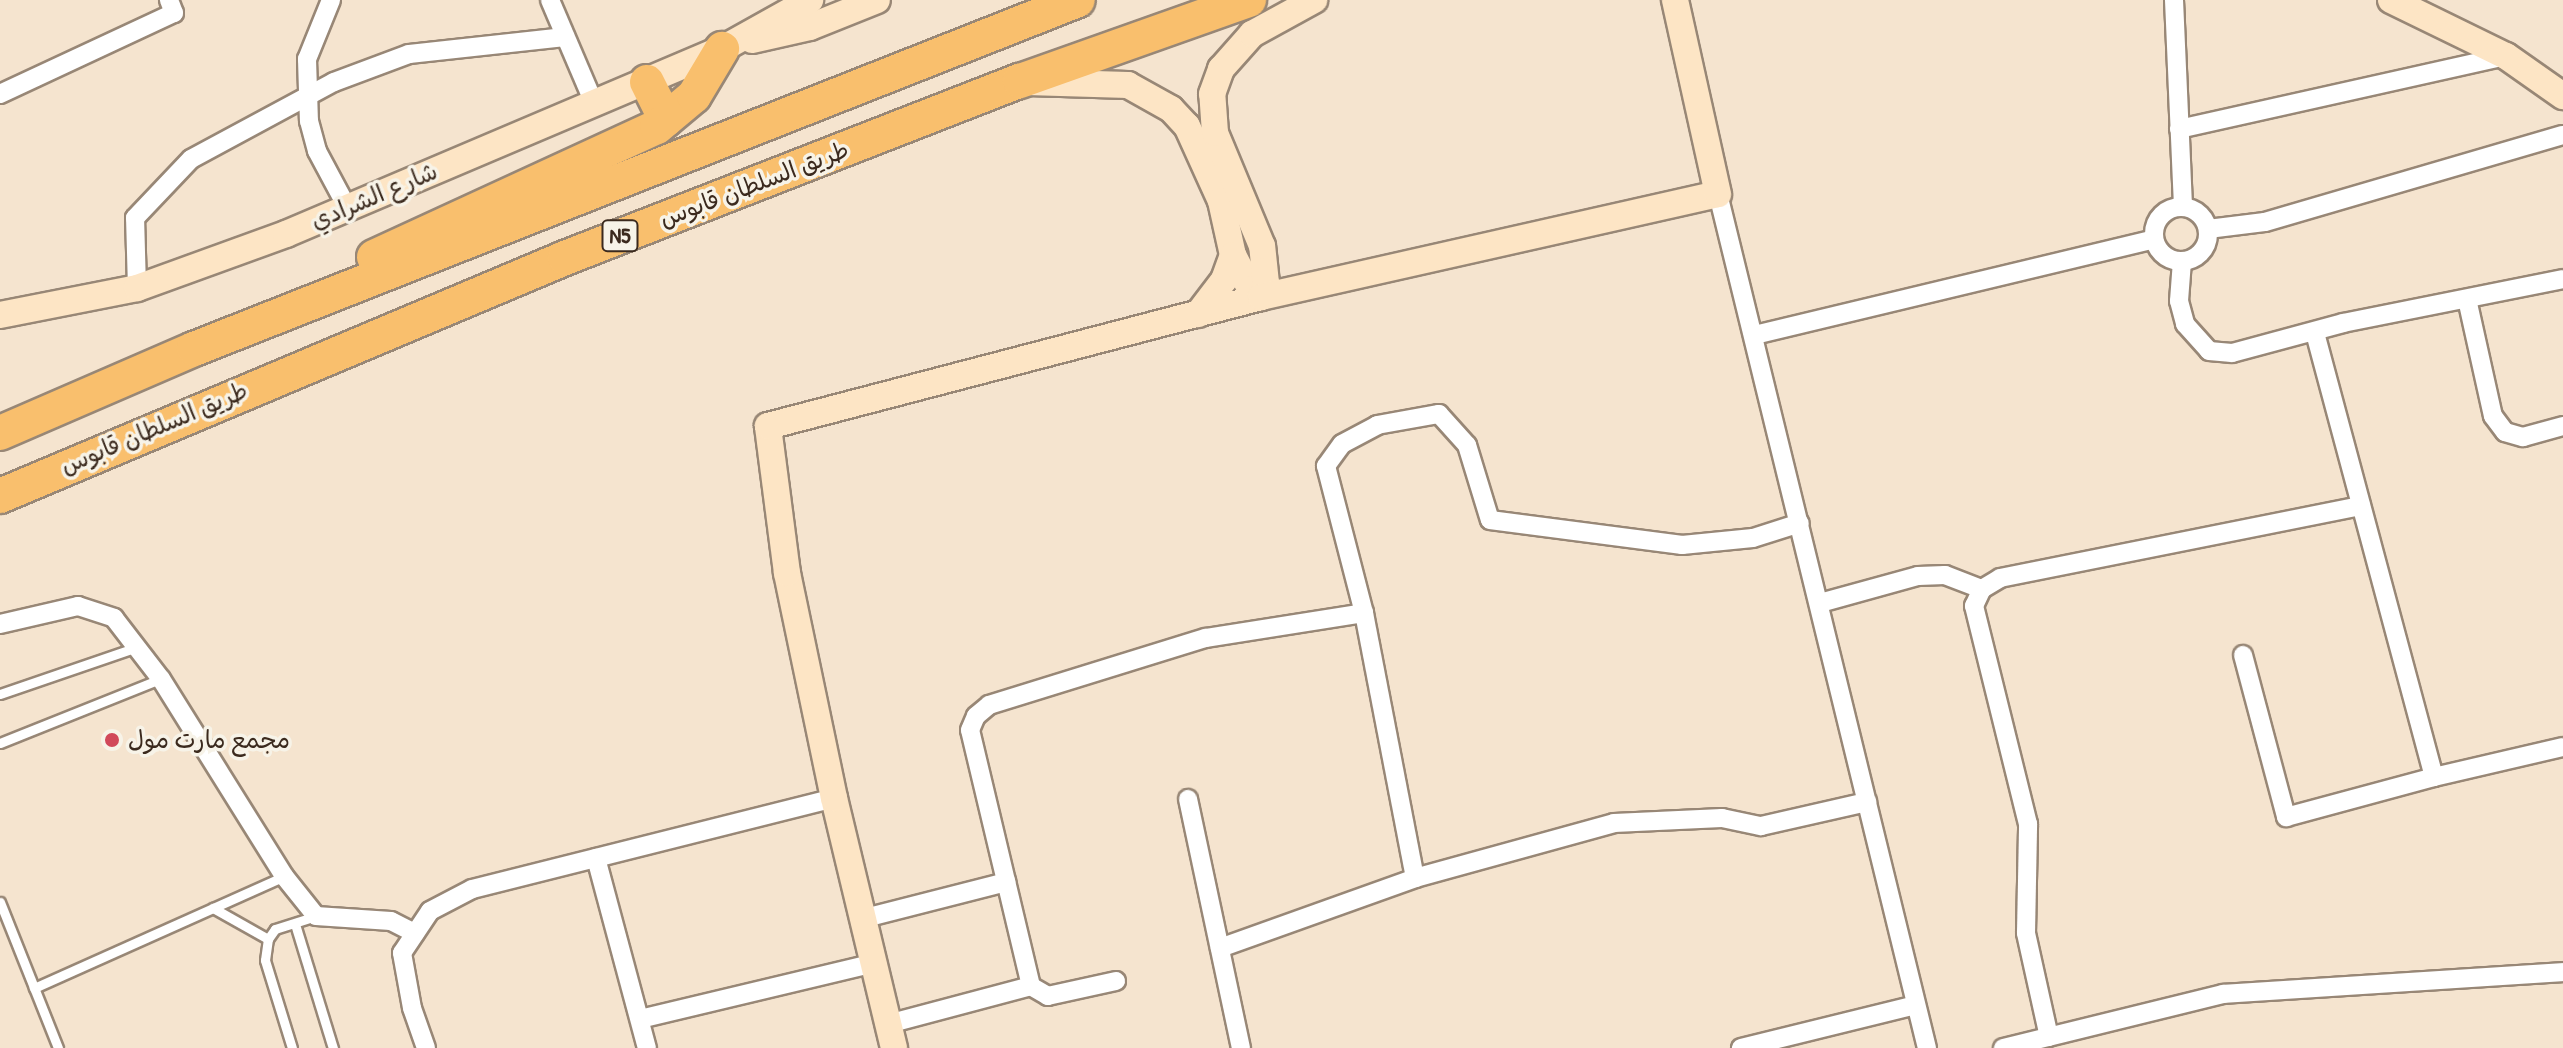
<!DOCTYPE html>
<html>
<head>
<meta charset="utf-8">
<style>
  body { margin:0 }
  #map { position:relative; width:2563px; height:1048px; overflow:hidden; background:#f5e4cf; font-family:"Patrick Hand","Playpen Sans Arabic",sans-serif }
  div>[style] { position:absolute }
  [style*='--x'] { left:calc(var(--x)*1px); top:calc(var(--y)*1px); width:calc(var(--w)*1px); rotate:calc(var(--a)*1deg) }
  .roads { filter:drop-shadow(2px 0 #988776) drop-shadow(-2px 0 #988776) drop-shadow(0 2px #988776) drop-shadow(0 -2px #988776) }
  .lane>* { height:9px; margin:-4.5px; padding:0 4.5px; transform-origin:4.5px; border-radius:4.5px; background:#fff }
  .street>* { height:18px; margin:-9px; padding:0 9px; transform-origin:9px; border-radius:9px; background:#fff }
  .street>.ring { margin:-9px; padding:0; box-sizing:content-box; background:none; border:18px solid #fff; border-radius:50% }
  .secondary>* { height:26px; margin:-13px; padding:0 13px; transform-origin:13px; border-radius:13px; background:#fde5c5 }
  .highway>* { height:34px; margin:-17px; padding:0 17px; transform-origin:17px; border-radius:17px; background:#f9bf6d }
  .dots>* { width:22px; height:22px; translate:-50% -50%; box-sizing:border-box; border:4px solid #f7f3e8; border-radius:50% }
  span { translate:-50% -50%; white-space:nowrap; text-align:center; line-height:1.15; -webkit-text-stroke:7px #f7f3e8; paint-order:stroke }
  .shield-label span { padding:2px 6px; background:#f7f3e8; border:2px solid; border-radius:6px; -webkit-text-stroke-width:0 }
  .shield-label { font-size:22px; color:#3b2a1e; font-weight:700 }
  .street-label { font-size:24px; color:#3b2a1e }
  .poi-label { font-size:24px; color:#3b2a1e }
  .left { translate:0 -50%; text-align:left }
</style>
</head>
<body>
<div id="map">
  <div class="roads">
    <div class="lane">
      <div style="--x:0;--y:694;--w:145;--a:-18.9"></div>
      <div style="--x:0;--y:743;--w:172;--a:-21.8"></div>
      <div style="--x:0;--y:902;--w:157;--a:68.3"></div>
      <div style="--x:213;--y:908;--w:63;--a:29.4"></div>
      <div style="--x:295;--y:924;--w:130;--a:73"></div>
      <div style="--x:34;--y:988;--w:274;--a:-24.1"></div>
      <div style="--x:292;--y:1048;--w:92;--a:-107.1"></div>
      <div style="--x:265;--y:960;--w:21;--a:-82"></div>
      <div style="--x:268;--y:939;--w:12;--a:-55"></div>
      <div style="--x:275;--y:929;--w:43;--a:-17.6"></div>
    </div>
    <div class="street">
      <div style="--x:331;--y:0;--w:64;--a:112.1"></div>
      <div style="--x:307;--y:59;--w:62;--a:88.2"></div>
      <div style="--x:309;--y:121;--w:31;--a:75"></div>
      <div style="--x:317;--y:151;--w:64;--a:61.8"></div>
      <div style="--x:550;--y:0;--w:112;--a:66.9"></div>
      <div style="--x:2174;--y:0;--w:206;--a:87.5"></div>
      <div style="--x:0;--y:94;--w:192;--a:-25"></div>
      <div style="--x:174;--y:13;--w:14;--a:-111"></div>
      <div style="--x:2179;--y:129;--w:335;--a:-12.6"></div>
      <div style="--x:1718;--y:194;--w:879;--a:76.25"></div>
      <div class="ring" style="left:2154px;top:207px;width:36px;height:36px"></div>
      <div style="--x:2208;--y:229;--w:57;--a:-7"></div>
      <div style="--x:2265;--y:222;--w:310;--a:-16.3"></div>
      <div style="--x:2182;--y:261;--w:40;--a:94.3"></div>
      <div style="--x:2179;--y:301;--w:24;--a:75"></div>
      <div style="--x:2185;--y:324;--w:36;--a:48"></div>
      <div style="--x:2209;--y:351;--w:23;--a:5"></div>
      <div style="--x:2232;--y:353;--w:115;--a:-15.1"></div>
      <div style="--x:2343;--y:323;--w:224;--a:-11.3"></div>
      <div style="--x:137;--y:288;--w:70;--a:-91.6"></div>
      <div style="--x:135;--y:218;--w:81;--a:-46.5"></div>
      <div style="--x:191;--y:159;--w:162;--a:-28.3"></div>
      <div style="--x:334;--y:82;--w:80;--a:-20.5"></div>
      <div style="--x:409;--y:54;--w:157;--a:-6.2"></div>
      <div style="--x:2467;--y:299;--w:120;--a:77.5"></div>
      <div style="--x:2493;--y:416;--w:20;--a:53"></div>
      <div style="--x:2505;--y:432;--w:19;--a:16"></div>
      <div style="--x:2523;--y:437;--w:41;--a:-15.4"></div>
      <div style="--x:1755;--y:335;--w:410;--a:-13.5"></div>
      <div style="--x:1820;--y:603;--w:102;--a:-15.4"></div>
      <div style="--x:1918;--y:576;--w:27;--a:-2"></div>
      <div style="--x:1945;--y:575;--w:40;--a:21"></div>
      <div style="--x:0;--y:624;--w:80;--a:-13"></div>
      <div style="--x:78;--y:606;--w:38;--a:18"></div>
      <div style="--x:114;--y:618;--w:77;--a:52.4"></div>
      <div style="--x:161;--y:679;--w:232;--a:58"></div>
      <div style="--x:284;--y:876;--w:51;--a:51.3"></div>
      <div style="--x:316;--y:916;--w:75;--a:3.8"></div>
      <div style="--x:391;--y:921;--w:27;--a:27"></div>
      <div style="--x:2243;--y:655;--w:168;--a:75.1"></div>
      <div style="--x:2286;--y:817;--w:153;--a:-15.1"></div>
      <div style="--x:2434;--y:777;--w:460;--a:-105"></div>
      <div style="--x:2434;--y:777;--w:132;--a:-13.1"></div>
      <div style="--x:1188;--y:799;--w:255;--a:78"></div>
      <div style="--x:596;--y:858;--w:197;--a:75"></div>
      <div style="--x:1415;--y:878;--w:270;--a:-100.9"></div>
      <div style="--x:1364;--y:613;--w:152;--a:-104.5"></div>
      <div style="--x:1326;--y:466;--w:27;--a:-54"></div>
      <div style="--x:1342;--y:444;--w:40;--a:-28"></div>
      <div style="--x:1377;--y:425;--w:63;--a:-10.1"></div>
      <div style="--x:1439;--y:414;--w:42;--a:47.9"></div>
      <div style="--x:1467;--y:445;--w:78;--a:73"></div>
      <div style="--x:1490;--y:520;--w:194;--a:7.4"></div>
      <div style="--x:1682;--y:545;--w:71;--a:-5.6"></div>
      <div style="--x:1753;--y:538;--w:49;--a:-17.7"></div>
      <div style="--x:861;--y:919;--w:150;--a:-14.3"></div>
      <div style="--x:1220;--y:948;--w:207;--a:-19.7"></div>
      <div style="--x:1415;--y:878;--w:206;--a:-15.4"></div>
      <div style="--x:1614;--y:823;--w:108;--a:-2.7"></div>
      <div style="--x:1722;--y:818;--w:40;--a:12"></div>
      <div style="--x:1761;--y:826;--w:109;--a:-12.8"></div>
      <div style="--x:1116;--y:981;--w:70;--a:167.6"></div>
      <div style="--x:1048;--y:996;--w:20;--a:-150"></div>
      <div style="--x:1031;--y:986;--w:263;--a:-103.4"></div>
      <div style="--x:970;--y:730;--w:15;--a:-67"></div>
      <div style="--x:976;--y:716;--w:17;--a:-40"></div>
      <div style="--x:989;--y:705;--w:227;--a:-17.2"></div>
      <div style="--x:1206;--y:638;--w:160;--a:-9"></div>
      <div style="--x:640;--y:1019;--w:237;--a:-13.4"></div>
      <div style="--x:888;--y:1024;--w:148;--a:-14.9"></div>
      <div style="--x:2049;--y:1037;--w:107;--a:-102.5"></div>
      <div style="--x:2026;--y:933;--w:109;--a:-88.9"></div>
      <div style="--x:2028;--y:824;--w:225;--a:-103.9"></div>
      <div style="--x:1974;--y:606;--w:19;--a:-65"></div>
      <div style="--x:1982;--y:589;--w:21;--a:-31"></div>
      <div style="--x:2000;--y:578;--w:368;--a:-11.3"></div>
      <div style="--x:426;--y:1048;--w:42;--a:-109.3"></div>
      <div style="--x:412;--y:1008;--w:56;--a:-100.3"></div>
      <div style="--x:402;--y:953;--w:50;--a:-56.3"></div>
      <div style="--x:430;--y:911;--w:47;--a:-27.6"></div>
      <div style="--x:472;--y:889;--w:373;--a:-14.1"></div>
      <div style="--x:1741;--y:1048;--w:180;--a:-13.8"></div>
      <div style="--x:2003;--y:1048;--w:227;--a:-13.8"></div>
      <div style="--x:2223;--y:994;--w:341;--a:-3.7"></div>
    </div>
    <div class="secondary">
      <div style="--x:2391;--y:0;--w:128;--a:26"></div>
      <div style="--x:2506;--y:56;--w:70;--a:35.1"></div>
      <div style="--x:752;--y:40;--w:59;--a:-12.6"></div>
      <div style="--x:810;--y:27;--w:72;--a:-21.9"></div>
      <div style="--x:1027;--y:82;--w:101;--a:1.7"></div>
      <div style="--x:1128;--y:85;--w:49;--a:29.2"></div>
      <div style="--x:1171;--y:109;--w:23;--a:47"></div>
      <div style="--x:1187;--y:126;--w:82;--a:65.6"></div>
      <div style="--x:1221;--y:201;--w:55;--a:77.5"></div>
      <div style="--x:1233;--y:255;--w:27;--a:110"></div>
      <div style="--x:1224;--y:280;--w:43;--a:127.4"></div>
      <div style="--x:1233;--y:255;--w:38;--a:63"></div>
      <div style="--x:1250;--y:289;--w:14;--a:36"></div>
      <div style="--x:1261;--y:297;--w:15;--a:-70"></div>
      <div style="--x:1266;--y:283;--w:37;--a:-96"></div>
      <div style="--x:1262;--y:246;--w:122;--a:-112.6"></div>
      <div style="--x:1215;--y:133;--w:39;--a:-94"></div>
      <div style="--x:1212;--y:94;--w:27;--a:-70"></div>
      <div style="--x:1221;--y:69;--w:47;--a:-48.5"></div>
      <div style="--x:1252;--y:34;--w:71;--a:-28.7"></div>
      <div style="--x:0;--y:315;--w:140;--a:-11.1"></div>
      <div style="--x:137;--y:288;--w:158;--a:-19.9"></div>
      <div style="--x:286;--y:234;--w:474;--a:-23"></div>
      <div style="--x:722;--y:49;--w:101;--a:-29.1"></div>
      <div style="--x:894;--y:1048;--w:257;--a:-103.5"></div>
      <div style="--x:834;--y:798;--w:230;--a:-101.8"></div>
      <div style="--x:787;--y:573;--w:148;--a:-97.4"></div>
      <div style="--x:768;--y:426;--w:510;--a:-14.66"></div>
      <div style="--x:1261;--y:297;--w:468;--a:-12.7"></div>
      <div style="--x:1718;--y:194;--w:199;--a:-102.5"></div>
    </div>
    <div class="highway">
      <div style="--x:647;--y:82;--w:42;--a:63.4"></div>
      <div style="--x:374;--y:257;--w:311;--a:-24.7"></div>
      <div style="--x:657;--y:127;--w:48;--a:-40"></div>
      <div style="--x:694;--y:96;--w:55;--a:-59.2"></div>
      <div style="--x:0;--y:433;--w:211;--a:-23.4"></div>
      <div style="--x:194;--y:349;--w:950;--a:-21.54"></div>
      <div style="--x:0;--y:496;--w:613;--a:-22.84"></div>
      <div style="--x:565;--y:258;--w:488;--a:-21.3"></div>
      <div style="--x:1020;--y:81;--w:243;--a:-19.5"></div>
    </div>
  </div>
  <div class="dots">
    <div style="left:112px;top:740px;background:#d1495b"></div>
  </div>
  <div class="shield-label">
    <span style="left:620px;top:236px">N5</span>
  </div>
  <div class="street-label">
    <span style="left:754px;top:184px;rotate:-21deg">طريق السلطان قابوس</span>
    <span style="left:374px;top:196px;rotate:-23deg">شارع الشرادي</span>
    <span style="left:154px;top:428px;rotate:-23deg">طريق السلطان قابوس</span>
  </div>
  <div class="poi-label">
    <span class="left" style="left:128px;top:740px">مجمع مارت مول</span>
  </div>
</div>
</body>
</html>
